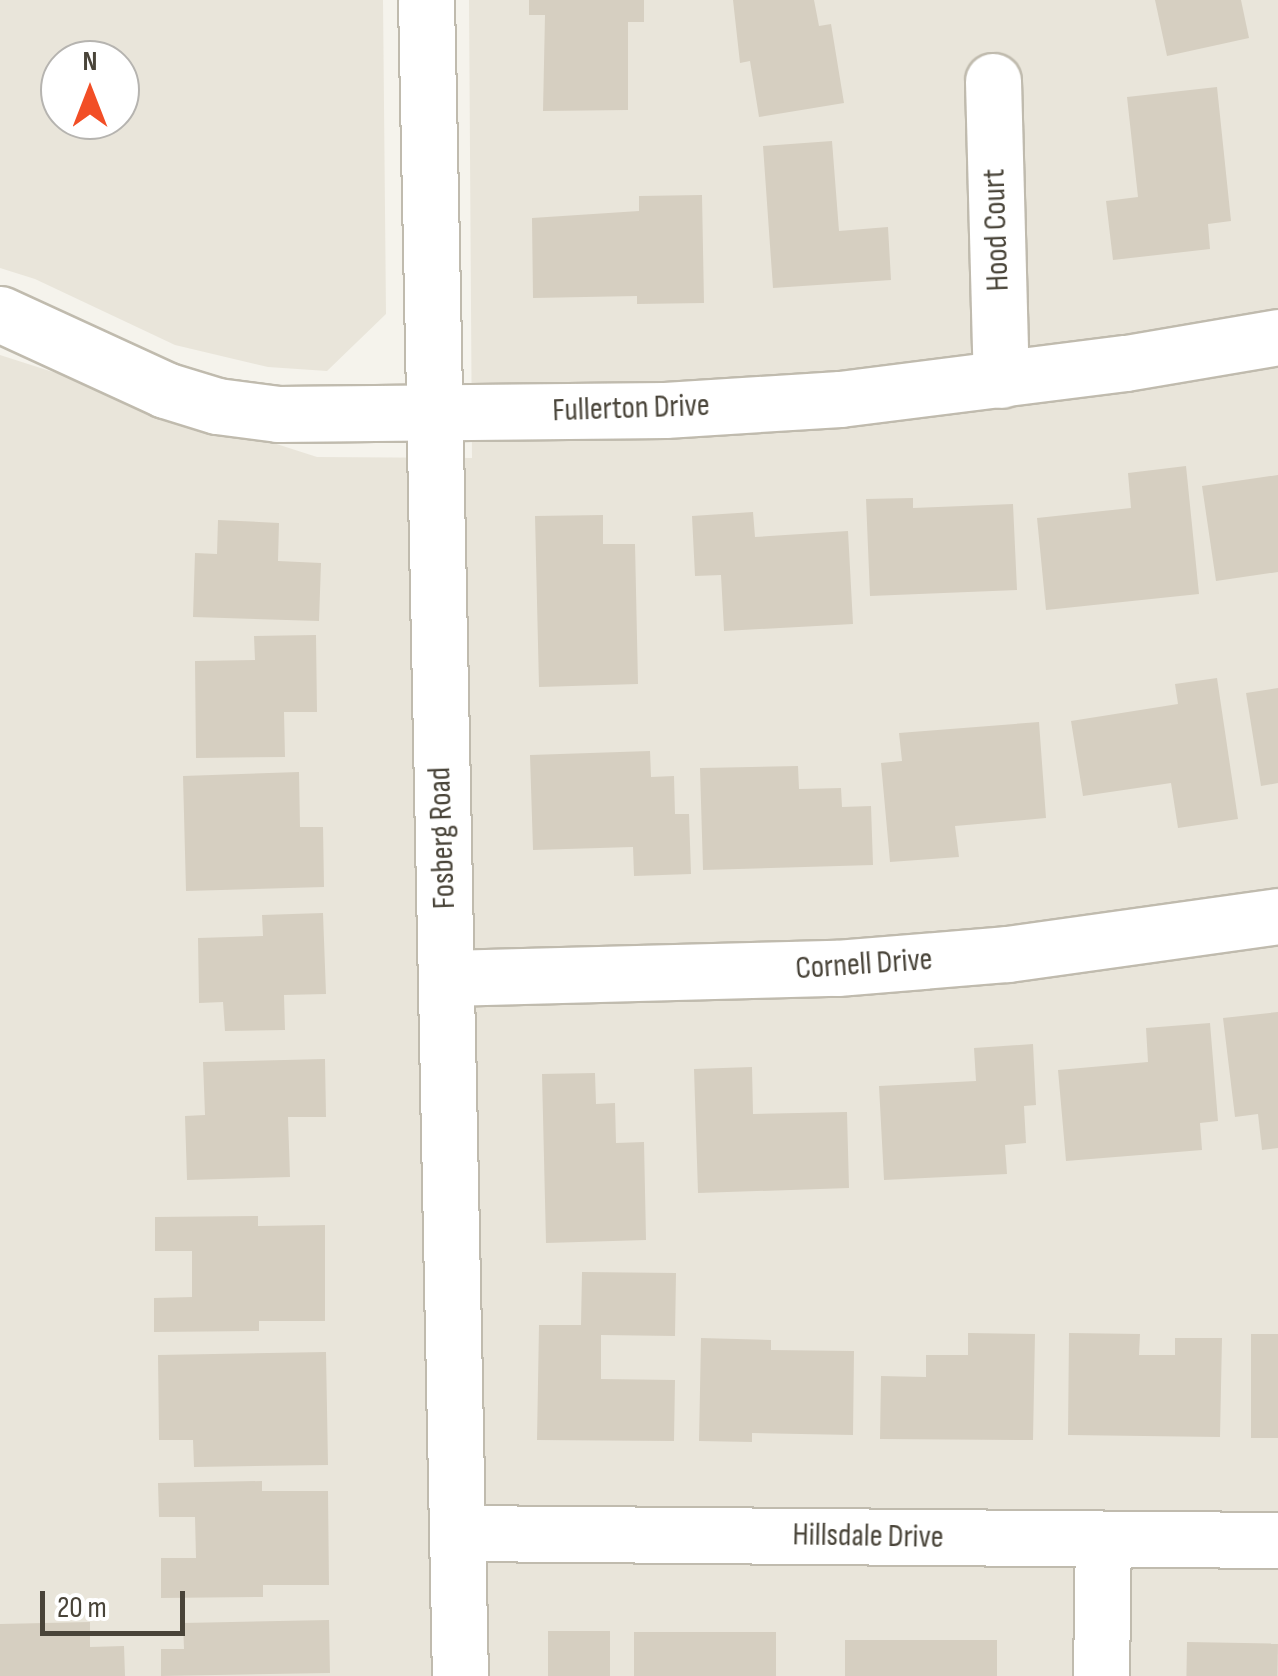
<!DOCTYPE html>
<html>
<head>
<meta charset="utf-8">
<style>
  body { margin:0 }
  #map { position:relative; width:1278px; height:1676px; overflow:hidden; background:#f5f3ec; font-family:"Sofia Sans Condensed",sans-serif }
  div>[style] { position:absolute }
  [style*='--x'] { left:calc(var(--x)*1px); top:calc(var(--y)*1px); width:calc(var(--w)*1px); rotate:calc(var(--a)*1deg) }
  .residential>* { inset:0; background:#e9e5da }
  .building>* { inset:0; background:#d6cfc1; transform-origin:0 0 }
  .roads { filter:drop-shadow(2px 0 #c0bbae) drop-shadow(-2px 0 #c0bbae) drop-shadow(0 2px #c0bbae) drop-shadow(0 -2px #c0bbae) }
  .minor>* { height:55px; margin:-27.5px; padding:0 27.5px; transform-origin:27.5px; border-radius:27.5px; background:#fff }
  span { translate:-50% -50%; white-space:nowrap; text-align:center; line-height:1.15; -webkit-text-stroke:9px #fff; paint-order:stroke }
  .street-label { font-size:32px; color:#494439 }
  .north { position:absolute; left:40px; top:40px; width:100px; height:100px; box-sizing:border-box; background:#fff; border:2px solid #b6b4b0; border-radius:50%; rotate:0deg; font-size:28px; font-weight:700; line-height:40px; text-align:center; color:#494439 }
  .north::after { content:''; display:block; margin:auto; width:35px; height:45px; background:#f24e26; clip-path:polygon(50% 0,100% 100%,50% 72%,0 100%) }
  .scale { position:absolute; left:40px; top:1591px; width:145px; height:45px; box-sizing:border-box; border:5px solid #494439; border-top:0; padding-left:12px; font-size:30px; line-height:35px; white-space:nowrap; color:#494439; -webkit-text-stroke:8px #fff; paint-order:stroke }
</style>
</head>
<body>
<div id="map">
  <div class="residential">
    <div style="clip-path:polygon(evenodd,0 0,383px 0,386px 314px,327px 371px,268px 367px,175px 345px,35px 279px,0 268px,0 0,120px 60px,120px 120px,60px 120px,60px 60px,120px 60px)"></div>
    <div style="clip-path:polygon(469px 0,1278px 0,1278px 1676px,0 1676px,0 355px,317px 457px,472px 458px)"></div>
  </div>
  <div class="building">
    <div style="clip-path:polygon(529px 0,644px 0,644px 22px,628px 22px,628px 110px,543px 111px,545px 15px,529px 15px)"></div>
    <div style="clip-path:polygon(733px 0,814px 0,819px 26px,831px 24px,844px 103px,759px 117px,750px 61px,740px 63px)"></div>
    <div style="clip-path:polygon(1155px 0,1241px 0,1249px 38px,1167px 56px)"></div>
    <div style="clip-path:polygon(1217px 87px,1231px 221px,1208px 224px,1210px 249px,1113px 260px,1106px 201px,1138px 197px,1127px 97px)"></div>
    <div style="clip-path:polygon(832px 141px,839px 231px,888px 227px,891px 280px,773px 288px,763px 146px)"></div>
    <div style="clip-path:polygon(702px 195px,704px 303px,637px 304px,637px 296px,533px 298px,532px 218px,639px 211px,639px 196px)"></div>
    <div style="clip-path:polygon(1186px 466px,1199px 594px,1046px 610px,1037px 518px,1131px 508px,1128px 473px)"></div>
    <div style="clip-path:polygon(1278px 475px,1278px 572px,1216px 581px,1202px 486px)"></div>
    <div style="clip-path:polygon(913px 498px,913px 508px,1013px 504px,1017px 590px,870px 596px,866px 499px)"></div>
    <div style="clip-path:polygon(753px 512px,755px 537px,848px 531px,853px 624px,724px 631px,721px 575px,695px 576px,692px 516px)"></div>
    <div style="clip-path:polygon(603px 515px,603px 544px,635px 544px,638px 684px,539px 687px,535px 516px)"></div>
    <div style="clip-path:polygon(218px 520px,279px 523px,278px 561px,321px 563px,319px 621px,193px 617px,195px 553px,217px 554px)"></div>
    <div style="clip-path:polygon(316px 635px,317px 712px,284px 712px,285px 757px,196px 758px,195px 661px,255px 660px,254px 636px)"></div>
    <div style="clip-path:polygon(1217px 678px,1238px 819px,1178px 828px,1171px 783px,1083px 796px,1071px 721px,1178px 704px,1175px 684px)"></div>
    <div style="clip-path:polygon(1278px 688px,1278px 783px,1261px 786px,1246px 693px)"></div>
    <div style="clip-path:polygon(1039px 722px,1046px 818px,955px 826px,959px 857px,890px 862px,881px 763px,902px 761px,899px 733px)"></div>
    <div style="clip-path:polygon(650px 751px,651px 777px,674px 776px,675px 814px,689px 814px,691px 874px,634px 876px,633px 847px,533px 850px,530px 755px)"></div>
    <div style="clip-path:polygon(798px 766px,799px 789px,841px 788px,842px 807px,871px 806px,873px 865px,703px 870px,700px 768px)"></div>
    <div style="clip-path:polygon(299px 772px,300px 827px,323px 827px,324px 887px,186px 891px,183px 776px)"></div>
    <div style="clip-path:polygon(323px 913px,326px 994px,284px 995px,285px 1030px,225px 1031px,223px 1002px,199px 1003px,198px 938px,263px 936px,262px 915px)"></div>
    <div style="clip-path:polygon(1278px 1012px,1278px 1148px,1262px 1150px,1258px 1114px,1235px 1117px,1223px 1018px)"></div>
    <div style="clip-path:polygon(1210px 1023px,1218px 1121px,1200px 1123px,1202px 1150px,1066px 1161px,1058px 1070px,1148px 1062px,1146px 1028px)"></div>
    <div style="clip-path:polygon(1033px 1044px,1036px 1105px,1024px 1106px,1026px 1143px,1005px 1145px,1007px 1174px,884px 1180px,879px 1086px,976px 1081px,974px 1048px)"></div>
    <div style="clip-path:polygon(325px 1059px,326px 1117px,288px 1117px,290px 1177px,187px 1180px,185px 1116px,205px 1115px,203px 1062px)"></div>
    <div style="clip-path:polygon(752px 1067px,753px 1114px,847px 1112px,849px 1188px,698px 1193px,694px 1069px)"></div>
    <div style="clip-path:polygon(595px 1073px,596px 1104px,615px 1103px,616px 1143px,644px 1142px,646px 1240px,546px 1243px,542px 1074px)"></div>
    <div style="clip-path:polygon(258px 1216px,258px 1226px,325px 1225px,325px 1321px,259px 1321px,259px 1331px,154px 1332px,154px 1298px,192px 1297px,192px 1251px,155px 1251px,155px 1217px)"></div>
    <div style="clip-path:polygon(582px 1272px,676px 1273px,675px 1336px,601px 1335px,601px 1379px,675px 1380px,674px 1441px,537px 1440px,539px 1325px,581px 1325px)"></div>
    <div style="clip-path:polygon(968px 1333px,1035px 1334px,1033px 1440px,880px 1439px,881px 1376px,926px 1377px,926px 1355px,968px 1355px)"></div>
    <div style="clip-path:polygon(1069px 1333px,1140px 1334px,1139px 1355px,1175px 1355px,1175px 1338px,1222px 1338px,1220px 1437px,1068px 1435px)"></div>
    <div style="left:1251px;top:1334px;width:27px;height:104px"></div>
    <div style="clip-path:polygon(701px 1338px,771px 1340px,771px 1350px,854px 1351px,853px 1435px,752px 1433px,752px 1442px,699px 1441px)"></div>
    <div style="clip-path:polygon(326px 1352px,328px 1465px,194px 1467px,193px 1440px,159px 1440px,158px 1355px)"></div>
    <div style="clip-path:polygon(262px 1481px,262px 1491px,328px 1491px,329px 1585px,263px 1585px,263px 1597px,161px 1598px,161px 1558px,196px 1558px,195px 1517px,159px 1517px,158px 1483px)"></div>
    <div style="clip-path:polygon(329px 1620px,330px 1673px,161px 1676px,161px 1649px,184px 1649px,183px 1623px)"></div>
    <div style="clip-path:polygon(90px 1622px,90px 1647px,124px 1646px,125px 1676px,0 1676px,0 1624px)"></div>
    <div style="left:548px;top:1631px;width:62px;height:45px"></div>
    <div style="left:634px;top:1632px;width:142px;height:44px"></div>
    <div style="left:845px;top:1640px;width:152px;height:36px"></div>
    <div style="left:1187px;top:1642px;width:91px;height:34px;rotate:1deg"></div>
  </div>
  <div class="roads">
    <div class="minor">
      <div style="--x:426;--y:0;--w:1676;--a:88.84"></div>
      <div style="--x:993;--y:81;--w:299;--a:88.5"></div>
      <div style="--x:0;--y:314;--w:182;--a:24.7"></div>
      <div style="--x:165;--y:390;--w:54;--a:17.1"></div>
      <div style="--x:217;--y:406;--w:62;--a:7.5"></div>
      <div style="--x:278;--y:414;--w:387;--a:-0.6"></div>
      <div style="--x:665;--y:410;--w:175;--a:-3.6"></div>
      <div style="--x:840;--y:399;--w:288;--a:-7.2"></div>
      <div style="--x:1126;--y:363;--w:154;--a:-9.7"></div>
      <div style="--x:447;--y:978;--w:390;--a:-1.5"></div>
      <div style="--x:837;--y:968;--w:172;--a:-4.7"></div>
      <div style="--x:1008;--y:954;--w:273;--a:-8"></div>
      <div style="--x:458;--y:1533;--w:820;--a:0.49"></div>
      <div style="--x:1101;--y:1676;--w:137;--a:-89.2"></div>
    </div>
  </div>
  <div class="street-label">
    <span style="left:997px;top:230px;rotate:-92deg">Hood Court</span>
    <span style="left:631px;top:409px;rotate:-2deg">Fullerton Drive</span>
    <span style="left:443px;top:838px;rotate:-92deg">Fosberg Road</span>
    <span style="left:864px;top:965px;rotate:-4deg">Cornell Drive</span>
    <span style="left:868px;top:1537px;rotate:1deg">Hillsdale Drive</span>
  </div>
  <div class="north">N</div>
  <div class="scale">20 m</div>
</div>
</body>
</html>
